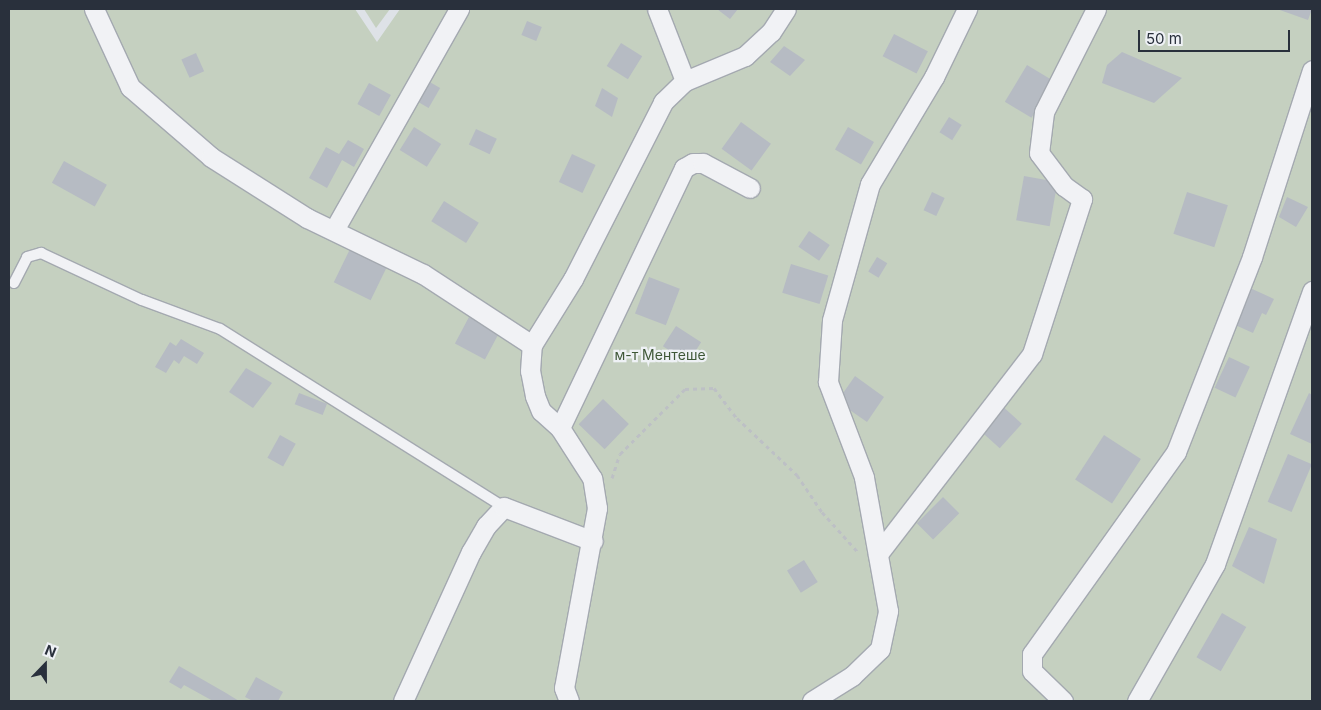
<!DOCTYPE html>
<html>
<head>
<meta charset="utf-8">
<style>
  body { margin:0 }
  #map { position:relative; width:1321px; height:710px; overflow:hidden; background:#dee2e7; font-family:Inter,sans-serif }
  div>[style] { position:absolute }
  [style*='--x'] { left:calc(var(--x)*1px); top:calc(var(--y)*1px); width:calc(var(--w)*1px); rotate:calc(var(--a)*1deg) }
  .green>* { inset:0; background:#c5d0c0 }
  .building>* { inset:0; background:#b6bbc3; transform-origin:0 0 }
  .path>* { height:3px; margin-top:-1.5px; transform-origin:0; background:repeating-linear-gradient(90deg,#bdc0c5 0 4px,transparent 0 8px) }
  .roads { filter:drop-shadow(1px 0 #a4a9b0) drop-shadow(-1px 0 #a4a9b0) drop-shadow(0 1px #a4a9b0) drop-shadow(0 -1px #a4a9b0) }
  .lane>* { height:10px; margin:-5px; padding:0 5px; transform-origin:5px; border-radius:5px; background:#f1f2f5 }
  .street>* { height:19px; margin:-9.5px; padding:0 9.5px; transform-origin:9.5px; border-radius:9.5px; background:#f1f2f5 }
  span { translate:-50% -50%; white-space:nowrap; text-align:center; line-height:1.15; -webkit-text-stroke:4.5px #eef1f5; paint-order:stroke }
  .park-label { font-size:14px; color:#3e5737 }
  .frame { position:absolute; inset:0; border:10px solid #29303c; pointer-events:none }
  .north { position:absolute; left:20px; top:640px; width:50px; height:50px; -webkit-text-stroke:4px #eef1f5; paint-order:stroke; rotate:22deg; font-size:14px; font-weight:700; line-height:20px; text-align:center; color:#29303c }
  .north::after { content:''; display:block; margin:auto; width:18px; height:22px; background:#29303c; clip-path:polygon(50% 0,100% 100%,50% 72%,0 100%) }
  .scale { position:absolute; left:1138px; top:30px; width:152px; height:22px; box-sizing:border-box; border:2px solid #29303c; border-top:0; padding-left:6px; font-size:15px; line-height:18px; white-space:nowrap; color:#29303c; -webkit-text-stroke:4px #eef1f5; paint-order:stroke }
</style>
</head>
<body>
<div id="map">
  <div class="green">
    <div style="clip-path:polygon(9px 9px,355px 9px,377px 42px,400px 9px,1312px 9px,1312px 701px,9px 701px)"></div>
    <div style="clip-path:polygon(364px 9px,390px 9px,376px 28px)"></div>
  </div>
  <div class="building">
    <div style="clip-path:polygon(717px 9px,738px 9px,730px 19px)"></div>
    <div style="clip-path:polygon(1277px 9px,1312px 9px,1308px 20px)"></div>
    <div style="left:527px;top:21px;width:16px;height:15px;rotate:22deg"></div>
    <div style="left:894px;top:34px;width:38px;height:25px;rotate:27deg"></div>
    <div style="left:621px;top:43px;width:25px;height:27px;rotate:32deg"></div>
    <div style="clip-path:polygon(784px 46px,805px 60px,790px 76px,770px 62px)"></div>
    <div style="clip-path:polygon(1122px 52px,1182px 78px,1154px 103px,1102px 83px,1107px 65px)"></div>
    <div style="left:196px;top:53px;width:20px;height:16px;rotate:66deg"></div>
    <div style="left:1027px;top:65px;width:31px;height:43px;rotate:31deg"></div>
    <div style="left:428px;top:81px;width:14px;height:23px;rotate:30deg"></div>
    <div style="left:369px;top:83px;width:25px;height:24px;rotate:29deg"></div>
    <div style="clip-path:polygon(602px 88px,618px 98px,612px 117px,595px 106px)"></div>
    <div style="left:949px;top:117px;width:15px;height:18px;rotate:32deg"></div>
    <div style="left:741px;top:122px;width:37px;height:33px;rotate:36deg"></div>
    <div style="left:414px;top:127px;width:32px;height:27px;rotate:32deg"></div>
    <div style="left:848px;top:127px;width:30px;height:26px;rotate:30deg"></div>
    <div style="left:476px;top:129px;width:23px;height:17px;rotate:25deg"></div>
    <div style="clip-path:polygon(348px 140px,364px 149px,354px 167px,342px 160px,327px 188px,309px 178px,326px 147px,339px 154px)"></div>
    <div style="left:572px;top:154px;width:26px;height:31px;rotate:25deg"></div>
    <div style="left:64px;top:161px;width:49px;height:25px;rotate:29deg"></div>
    <div style="left:1024px;top:176px;width:34px;height:45px;rotate:10deg"></div>
    <div style="left:932px;top:192px;width:14px;height:20px;rotate:25deg"></div>
    <div style="left:1187px;top:192px;width:43px;height:44px;rotate:18deg"></div>
    <div style="clip-path:polygon(1287px 197px,1308px 207px,1296px 227px,1279px 217px)"></div>
    <div style="left:444px;top:201px;width:41px;height:24px;rotate:32deg"></div>
    <div style="left:809px;top:231px;width:25px;height:19px;rotate:34deg"></div>
    <div style="left:350px;top:249px;width:41px;height:37px;rotate:26deg"></div>
    <div style="left:877px;top:257px;width:12px;height:17px;rotate:31deg"></div>
    <div style="left:791px;top:264px;width:39px;height:30px;rotate:17deg"></div>
    <div style="left:649px;top:277px;width:33px;height:39px;rotate:21deg"></div>
    <div style="clip-path:polygon(1250px 288px,1274px 299px,1266px 315px,1262px 313px,1253px 333px,1233px 324px)"></div>
    <div style="left:469px;top:317px;width:34px;height:30px;rotate:28deg"></div>
    <div style="left:676px;top:326px;width:30px;height:24px;rotate:33deg"></div>
    <div style="clip-path:polygon(181px 339px,204px 353px,197px 364px,184px 356px,179px 364px,174px 360px,166px 373px,155px 367px,170px 342px,176px 346px)"></div>
    <div style="left:1229px;top:357px;width:23px;height:34px;rotate:25deg"></div>
    <div style="clip-path:polygon(246px 368px,272px 383px,253px 408px,229px 392px)"></div>
    <div style="clip-path:polygon(855px 376px,884px 397px,867px 422px,844px 406px,841px 396px)"></div>
    <div style="left:299px;top:393px;width:30px;height:12px;rotate:21deg"></div>
    <div style="clip-path:polygon(1309px 393px,1312px 395px,1312px 444px,1290px 434px)"></div>
    <div style="left:603px;top:399px;width:36px;height:35px;rotate:44deg"></div>
    <div style="left:1001px;top:405px;width:28px;height:33px;rotate:42deg"></div>
    <div style="left:280px;top:435px;width:18px;height:26px;rotate:29deg"></div>
    <div style="left:1104px;top:435px;width:44px;height:53px;rotate:33deg"></div>
    <div style="left:1288px;top:454px;width:26px;height:52px;rotate:23deg"></div>
    <div style="left:943px;top:497px;width:23px;height:37px;rotate:45deg"></div>
    <div style="clip-path:polygon(1249px 527px,1277px 539px,1264px 584px,1232px 566px)"></div>
    <div style="left:804px;top:560px;width:26px;height:20px;rotate:58deg"></div>
    <div style="left:1222px;top:613px;width:28px;height:51px;rotate:30deg"></div>
    <div style="clip-path:polygon(179px 666px,226px 693px,239px 701px,213px 701px,184px 685px,181px 689px,169px 682px)"></div>
    <div style="clip-path:polygon(256px 677px,283px 692px,278px 701px,253px 701px,245px 697px)"></div>
  </div>
  <div class="path">
    <div style="--x:612;--y:478;--w:25;--a:-72"></div>
    <div style="--x:620;--y:454;--w:92;--a:-45"></div>
    <div style="--x:685;--y:389;--w:29;--a:-2"></div>
    <div style="--x:714;--y:388;--w:38;--a:53"></div>
    <div style="--x:737;--y:418;--w:83;--a:43.5"></div>
    <div style="--x:797;--y:475;--w:45;--a:56"></div>
    <div style="--x:822;--y:512;--w:54;--a:48"></div>
  </div>
  <div class="roads">
    <div class="lane">
      <div style="--x:14;--y:283;--w:29;--a:-63"></div>
      <div style="--x:27;--y:257;--w:15;--a:-16"></div>
      <div style="--x:41;--y:253;--w:111;--a:25"></div>
      <div style="--x:142;--y:300;--w:83;--a:20.4"></div>
      <div style="--x:220;--y:329;--w:335;--a:32.1"></div>
    </div>
    <div class="street">
      <div style="--x:94;--y:9;--w:86;--a:65.2"></div>
      <div style="--x:130;--y:87;--w:107;--a:40.8"></div>
      <div style="--x:211;--y:157;--w:114;--a:32.4"></div>
      <div style="--x:307;--y:218;--w:129;--a:25.8"></div>
      <div style="--x:423;--y:274;--w:130;--a:33.1"></div>
      <div style="--x:657;--y:9;--w:77;--a:68.7"></div>
      <div style="--x:334;--y:230;--w:254;--a:-60.5"></div>
      <div style="--x:560;--y:428;--w:288;--a:-64.5"></div>
      <div style="--x:684;--y:168;--w:10;--a:-29"></div>
      <div style="--x:693;--y:163;--w:10;--a:0"></div>
      <div style="--x:703;--y:163;--w:53;--a:28"></div>
      <div style="--x:878;--y:554;--w:252;--a:-52.4"></div>
      <div style="--x:1032;--y:354;--w:163;--a:-72.1"></div>
      <div style="--x:1082;--y:199;--w:22;--a:-144"></div>
      <div style="--x:1064;--y:186;--w:41;--a:-127.1"></div>
      <div style="--x:1039;--y:153;--w:41;--a:-83"></div>
      <div style="--x:1044;--y:112;--w:115;--a:-63.2"></div>
      <div style="--x:403;--y:701;--w:164;--a:-65.5"></div>
      <div style="--x:471;--y:552;--w:30;--a:-60"></div>
      <div style="--x:486;--y:526;--w:26;--a:-47"></div>
      <div style="--x:504;--y:507;--w:95;--a:20.9"></div>
      <div style="--x:569;--y:701;--w:14;--a:-111"></div>
      <div style="--x:564;--y:688;--w:183;--a:-79.6"></div>
      <div style="--x:597;--y:508;--w:30;--a:-99"></div>
      <div style="--x:592;--y:478;--w:59;--a:-122.6"></div>
      <div style="--x:560;--y:428;--w:25;--a:-138"></div>
      <div style="--x:541;--y:411;--w:16;--a:-112"></div>
      <div style="--x:535;--y:396;--w:25;--a:-101"></div>
      <div style="--x:530;--y:371;--w:26;--a:-86"></div>
      <div style="--x:532;--y:345;--w:78;--a:-58.2"></div>
      <div style="--x:573;--y:279;--w:199;--a:-63"></div>
      <div style="--x:663;--y:102;--w:30;--a:-44"></div>
      <div style="--x:685;--y:81;--w:65;--a:-22.6"></div>
      <div style="--x:745;--y:56;--w:35;--a:-43"></div>
      <div style="--x:771;--y:32;--w:27;--a:-57"></div>
      <div style="--x:812;--y:701;--w:47;--a:-32"></div>
      <div style="--x:852;--y:676;--w:39;--a:-44"></div>
      <div style="--x:880;--y:649;--w:39;--a:-78"></div>
      <div style="--x:888;--y:611;--w:136;--a:-100.2"></div>
      <div style="--x:864;--y:477;--w:102;--a:-110.8"></div>
      <div style="--x:828;--y:382;--w:62;--a:-86.3"></div>
      <div style="--x:832;--y:320;--w:141;--a:-74.4"></div>
      <div style="--x:870;--y:184;--w:125;--a:-59.1"></div>
      <div style="--x:934;--y:77;--w:76;--a:-64.1"></div>
      <div style="--x:1063;--y:701;--w:43;--a:-135.9"></div>
      <div style="--x:1032;--y:671;--w:17;--a:-90"></div>
      <div style="--x:1032;--y:654;--w:248;--a:-54.5"></div>
      <div style="--x:1176;--y:452;--w:209;--a:-68.7"></div>
      <div style="--x:1252;--y:257;--w:196;--a:-72.2"></div>
      <div style="--x:1137;--y:701;--w:158;--a:-60.3"></div>
      <div style="--x:1215;--y:564;--w:290;--a:-70.4"></div>
    </div>
  </div>
  <div class="park-label">
    <span style="left:660px;top:355px">м-т Ментeше</span>
  </div>
  <div class="frame"></div>
  <div class="north">N</div>
  <div class="scale">50 m</div>
</div>
</body>
</html>
